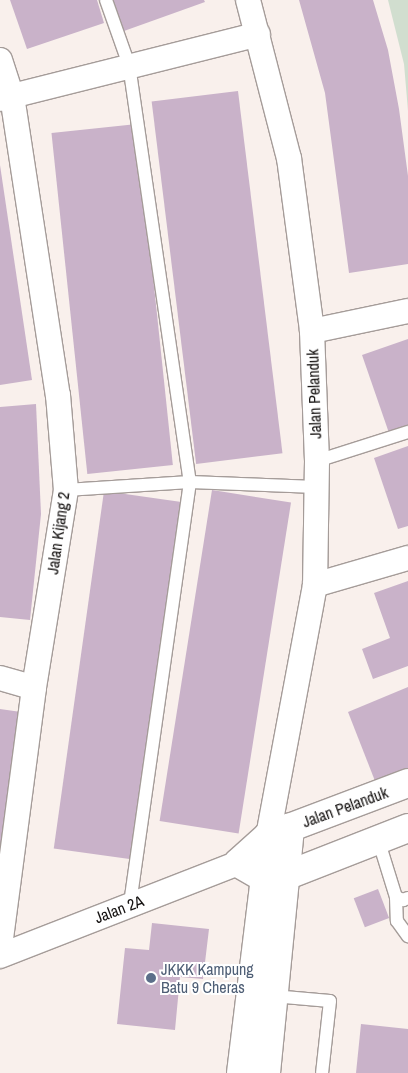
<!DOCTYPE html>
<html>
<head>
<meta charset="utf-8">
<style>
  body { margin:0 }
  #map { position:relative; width:408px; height:1073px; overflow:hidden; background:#f9f0ec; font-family:"Archivo Narrow",sans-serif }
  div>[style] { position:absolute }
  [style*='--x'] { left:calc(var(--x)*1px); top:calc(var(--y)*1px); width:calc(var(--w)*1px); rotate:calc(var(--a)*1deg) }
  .green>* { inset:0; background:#d1decf }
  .building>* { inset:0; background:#c9b2c9; transform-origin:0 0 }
  .roads { filter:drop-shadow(1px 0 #a59c99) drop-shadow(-1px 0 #a59c99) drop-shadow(0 1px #a59c99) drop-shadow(0 -1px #a59c99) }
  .lane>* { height:12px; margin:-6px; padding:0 6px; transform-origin:6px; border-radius:6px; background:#fff }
  .street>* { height:24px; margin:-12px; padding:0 12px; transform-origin:12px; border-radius:12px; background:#fff }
  .secondary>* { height:28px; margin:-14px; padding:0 14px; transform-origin:14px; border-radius:14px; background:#fff }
  .dots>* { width:14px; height:14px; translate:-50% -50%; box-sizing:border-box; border:2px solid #fff; border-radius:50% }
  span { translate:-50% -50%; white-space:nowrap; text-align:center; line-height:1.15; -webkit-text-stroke:4px #fff; paint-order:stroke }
  .street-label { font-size:16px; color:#151211 }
  .service-label { font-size:16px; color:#4e5e75 }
  .left { translate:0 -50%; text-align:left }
</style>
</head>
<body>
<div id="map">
  <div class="green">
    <div style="clip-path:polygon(388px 0,408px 0,408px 111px,404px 64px)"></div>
  </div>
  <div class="building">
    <div style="clip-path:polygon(10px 0,97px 0,104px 23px,27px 49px)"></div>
    <div style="clip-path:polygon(113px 0,204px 0,205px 2px,124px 31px)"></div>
    <div style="clip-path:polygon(299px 0,373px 0,388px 50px,399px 109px,408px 176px,408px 264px,349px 273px,325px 93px)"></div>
    <div style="left:238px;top:91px;width:365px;height:87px;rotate:83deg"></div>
    <div style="left:137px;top:124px;width:343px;height:86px;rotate:84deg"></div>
    <div style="clip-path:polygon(0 165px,32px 380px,0 385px)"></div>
    <div style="clip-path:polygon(408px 339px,408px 427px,389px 433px,362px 355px)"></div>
    <div style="clip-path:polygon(36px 404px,41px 514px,30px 620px,0 617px,0 407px)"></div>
    <div style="clip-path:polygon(408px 446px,408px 526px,398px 529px,374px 458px)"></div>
    <div style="left:212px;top:490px;width:80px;height:335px;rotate:9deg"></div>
    <div style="left:104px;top:491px;width:80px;height:361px;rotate:8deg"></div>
    <div style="clip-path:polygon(408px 581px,408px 666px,373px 679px,362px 649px,390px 638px,374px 593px)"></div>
    <div style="clip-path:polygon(408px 687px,408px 768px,375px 781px,348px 712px)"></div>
    <div style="clip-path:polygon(0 709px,21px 712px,1px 848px,0 848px)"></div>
    <div style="left:378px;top:889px;width:31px;height:26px;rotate:69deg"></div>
    <div style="clip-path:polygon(152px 923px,209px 929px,203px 979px,180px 977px,175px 1030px,117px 1024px,125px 948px,149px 950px)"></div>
    <div style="clip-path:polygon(361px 1024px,408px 1029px,408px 1073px,356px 1073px)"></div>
  </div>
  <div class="roads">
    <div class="lane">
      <div style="--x:106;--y:0;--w:69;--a:70.5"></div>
      <div style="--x:129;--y:65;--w:421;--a:81.7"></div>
      <div style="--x:190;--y:482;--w:427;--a:98.1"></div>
      <div style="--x:317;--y:461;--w:96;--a:-17.7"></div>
      <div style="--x:66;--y:490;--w:124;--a:-3.7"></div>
      <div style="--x:190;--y:482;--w:126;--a:2.3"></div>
      <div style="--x:378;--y:839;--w:61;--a:72.8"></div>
      <div style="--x:396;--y:897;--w:8;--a:23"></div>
      <div style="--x:403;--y:900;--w:5;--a:-22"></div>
      <div style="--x:396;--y:897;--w:24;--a:88"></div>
      <div style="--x:397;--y:921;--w:19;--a:54"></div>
      <div style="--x:273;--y:996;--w:57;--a:5"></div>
      <div style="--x:330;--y:1001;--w:72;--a:96.3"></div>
    </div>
    <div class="street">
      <div style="--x:248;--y:0;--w:163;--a:75.5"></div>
      <div style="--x:289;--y:158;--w:175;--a:82.4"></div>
      <div style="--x:312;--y:331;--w:130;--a:87.8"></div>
      <div style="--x:317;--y:461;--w:124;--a:90.9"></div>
      <div style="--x:315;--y:585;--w:255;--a:100.6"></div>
      <div style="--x:0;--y:60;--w:38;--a:72"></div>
      <div style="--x:12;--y:96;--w:303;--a:81.3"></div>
      <div style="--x:58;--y:395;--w:95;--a:85.2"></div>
      <div style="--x:66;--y:490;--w:201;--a:99.2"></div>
      <div style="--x:34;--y:688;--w:262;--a:97.5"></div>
      <div style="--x:0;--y:99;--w:266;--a:-14.1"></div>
      <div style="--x:312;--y:331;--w:98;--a:-11.8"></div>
      <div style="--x:315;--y:585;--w:97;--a:-16.2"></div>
      <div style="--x:0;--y:678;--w:35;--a:16"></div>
      <div style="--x:0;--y:956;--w:256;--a:-21.3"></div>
    </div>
    <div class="secondary">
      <div style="--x:408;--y:783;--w:150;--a:159.3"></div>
      <div style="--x:268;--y:836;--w:40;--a:138"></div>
      <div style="--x:238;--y:863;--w:32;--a:30"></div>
      <div style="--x:266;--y:879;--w:22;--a:-10"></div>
      <div style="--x:288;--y:875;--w:129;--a:-21.4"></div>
      <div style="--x:241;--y:1073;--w:215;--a:-83"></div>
      <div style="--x:266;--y:1073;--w:247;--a:-84.4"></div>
    </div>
  </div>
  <div class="dots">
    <div style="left:151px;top:978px;background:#5c6f8a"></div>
  </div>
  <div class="street-label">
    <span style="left:314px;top:394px;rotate:-92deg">Jalan Pelanduk</span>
    <span style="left:58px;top:533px;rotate:-82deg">Jalan Kijang 2</span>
    <span style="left:345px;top:807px;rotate:-20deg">Jalan Pelanduk</span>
    <span style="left:119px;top:909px;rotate:-21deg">Jalan 2A</span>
  </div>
  <div class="service-label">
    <span class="left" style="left:161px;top:978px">JKKK Kampung<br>Batu 9 Cheras</span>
  </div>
</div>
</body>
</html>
